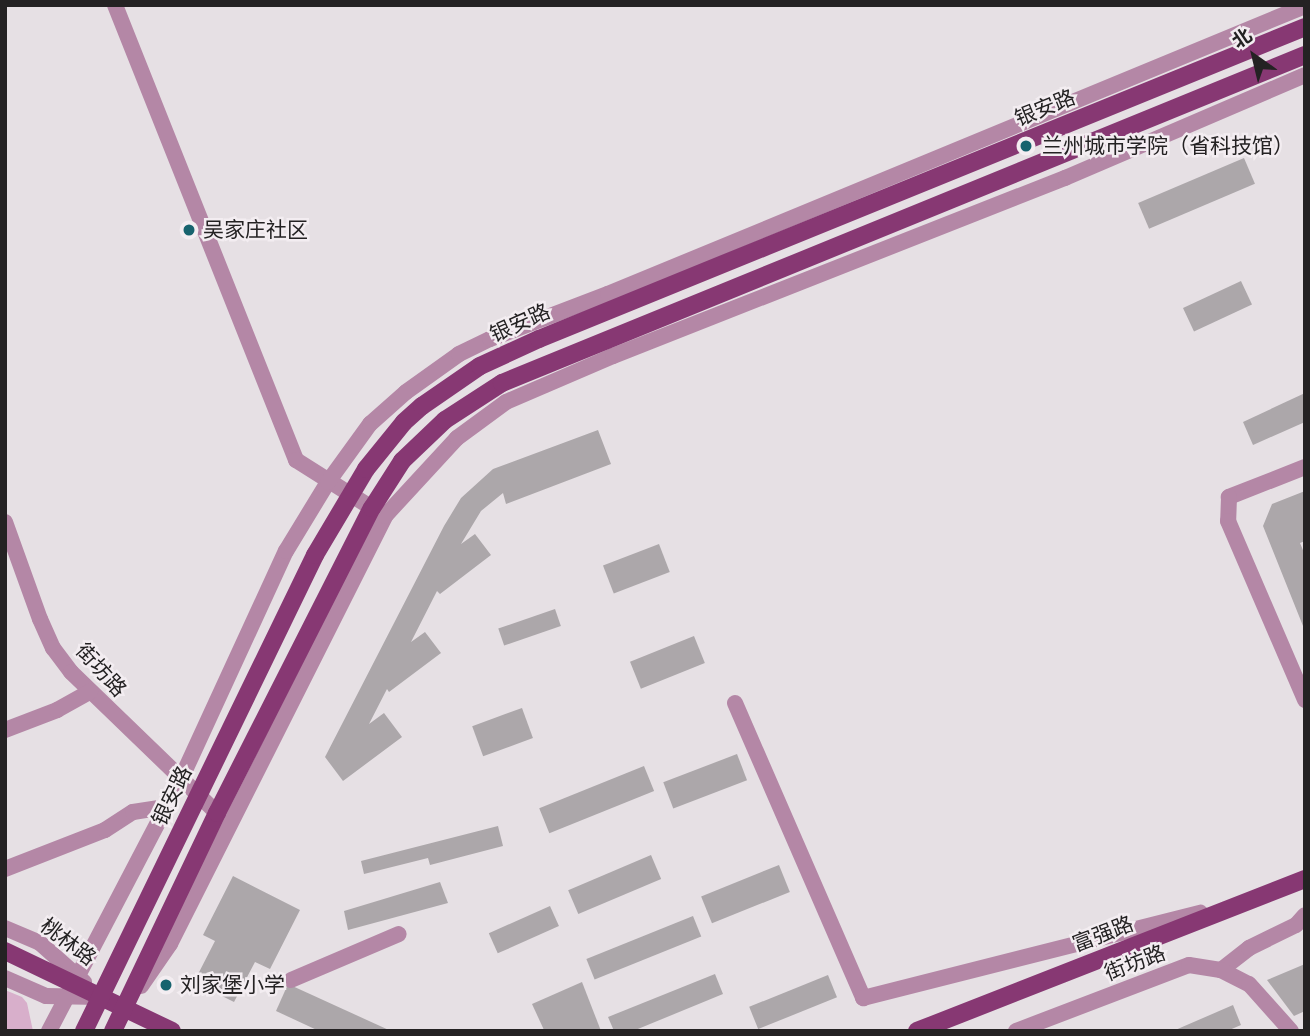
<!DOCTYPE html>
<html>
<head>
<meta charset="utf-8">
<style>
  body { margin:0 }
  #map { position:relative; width:1310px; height:1036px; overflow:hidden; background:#e6e0e4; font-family:"Nunito Sans","Noto Sans SC",sans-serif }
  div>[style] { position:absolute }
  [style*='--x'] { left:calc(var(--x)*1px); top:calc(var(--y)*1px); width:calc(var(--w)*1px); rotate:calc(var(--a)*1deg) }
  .green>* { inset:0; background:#d8afcb }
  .building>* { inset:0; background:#aca7aa; transform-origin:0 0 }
  .minor>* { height:16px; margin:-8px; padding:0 8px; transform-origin:8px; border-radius:8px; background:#b487a6 }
  .major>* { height:18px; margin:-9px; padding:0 9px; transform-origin:9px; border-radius:9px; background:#873873 }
  .dots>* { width:19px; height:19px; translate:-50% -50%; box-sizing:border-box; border:4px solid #f3edf1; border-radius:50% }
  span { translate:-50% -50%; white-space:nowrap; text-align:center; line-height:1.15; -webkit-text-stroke:5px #f3edf1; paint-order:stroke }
  .street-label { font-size:21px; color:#242223 }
  .poi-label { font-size:21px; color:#242223 }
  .left { translate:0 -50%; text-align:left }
  .frame { position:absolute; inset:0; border:7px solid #242223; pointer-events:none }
  .north { position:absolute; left:1219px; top:21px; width:70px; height:70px; -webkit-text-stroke:5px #f3edf1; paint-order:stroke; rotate:326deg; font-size:19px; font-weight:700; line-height:28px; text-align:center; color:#242223 }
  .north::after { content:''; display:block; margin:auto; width:24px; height:32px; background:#242223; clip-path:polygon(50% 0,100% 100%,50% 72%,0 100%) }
</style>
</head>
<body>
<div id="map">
  <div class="green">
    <div style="clip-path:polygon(5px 990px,22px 997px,27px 1003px,33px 1031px,5px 1031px)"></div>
  </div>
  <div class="building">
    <div style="left:1244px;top:158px;width:28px;height:115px;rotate:67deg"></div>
    <div style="left:1241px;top:281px;width:26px;height:64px;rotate:65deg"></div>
    <div style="clip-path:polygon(1305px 393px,1305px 422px,1253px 445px,1243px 422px)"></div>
    <div style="clip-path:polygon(598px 430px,611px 464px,506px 504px,503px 493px,481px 511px,461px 544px,475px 534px,491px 555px,440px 594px,437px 591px,411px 642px,425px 632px,441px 653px,389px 692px,387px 689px,369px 724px,384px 713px,402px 737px,343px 781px,325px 757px,444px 526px,461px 498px,493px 469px)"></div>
    <div style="clip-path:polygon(1305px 491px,1305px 541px,1300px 543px,1305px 555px,1305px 631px,1263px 526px,1272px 504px)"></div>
    <div style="left:659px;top:544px;width:30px;height:60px;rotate:69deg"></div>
    <div style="left:555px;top:609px;width:18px;height:60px;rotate:71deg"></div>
    <div style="left:694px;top:636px;width:29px;height:69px;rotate:68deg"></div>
    <div style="left:522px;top:708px;width:32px;height:53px;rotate:70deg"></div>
    <div style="left:737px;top:754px;width:28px;height:79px;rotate:69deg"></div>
    <div style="left:644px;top:766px;width:27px;height:113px;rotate:68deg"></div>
    <div style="clip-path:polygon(498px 826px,503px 846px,430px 865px,428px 858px,364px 874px,361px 861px)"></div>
    <div style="left:651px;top:855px;width:26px;height:90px;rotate:67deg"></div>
    <div style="left:779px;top:865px;width:29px;height:84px;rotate:68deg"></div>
    <div style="clip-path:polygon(233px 876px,300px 910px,270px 969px,255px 962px,234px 1002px,194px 982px,215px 941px,203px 935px)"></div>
    <div style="clip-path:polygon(440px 882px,448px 903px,348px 930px,344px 911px)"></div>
    <div style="left:550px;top:906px;width:22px;height:67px;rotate:66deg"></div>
    <div style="left:693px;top:916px;width:22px;height:115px;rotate:68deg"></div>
    <div style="clip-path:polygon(1305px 964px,1305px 1011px,1294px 1016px,1267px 980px)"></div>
    <div style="clip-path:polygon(715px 974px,723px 994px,633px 1031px,614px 1031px,608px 1017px)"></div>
    <div style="left:828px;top:975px;width:24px;height:85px;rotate:68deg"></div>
    <div style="clip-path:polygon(582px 982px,601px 1031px,544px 1030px,532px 1004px)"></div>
    <div style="clip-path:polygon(288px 984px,391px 1031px,319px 1031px,276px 1011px)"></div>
    <div style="clip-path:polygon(1233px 1005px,1241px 1025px,1227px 1031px,1173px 1031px)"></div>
  </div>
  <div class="minor">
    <div style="--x:115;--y:5;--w:490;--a:68.3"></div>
    <div style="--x:296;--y:460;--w:103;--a:32.3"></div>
    <div style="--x:1305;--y:467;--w:82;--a:158.5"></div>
    <div style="--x:1229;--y:497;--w:24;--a:92"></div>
    <div style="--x:1228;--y:521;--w:195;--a:66.7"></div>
    <div style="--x:5;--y:522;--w:103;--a:70.2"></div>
    <div style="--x:40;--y:619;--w:32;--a:66"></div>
    <div style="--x:53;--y:648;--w:30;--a:53"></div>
    <div style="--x:71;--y:672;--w:203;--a:44"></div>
    <div style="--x:735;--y:703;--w:322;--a:66.5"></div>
    <div style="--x:863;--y:998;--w:348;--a:-14.2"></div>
    <div style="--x:5;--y:730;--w:56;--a:-21"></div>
    <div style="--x:57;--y:710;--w:38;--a:-29"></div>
    <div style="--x:5;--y:869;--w:107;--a:-21.3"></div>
    <div style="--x:105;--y:830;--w:33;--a:-33"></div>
    <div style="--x:133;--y:812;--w:33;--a:-9"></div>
    <div style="--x:5;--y:928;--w:38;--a:23"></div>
    <div style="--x:40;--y:943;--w:59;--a:41.6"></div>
    <div style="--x:1221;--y:970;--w:36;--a:-38"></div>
    <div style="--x:1249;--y:948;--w:52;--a:-26.1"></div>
    <div style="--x:1296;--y:925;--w:13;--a:-48"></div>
    <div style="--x:5;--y:978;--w:45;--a:23.7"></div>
    <div style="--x:46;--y:996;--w:54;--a:1.1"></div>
    <div style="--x:291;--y:980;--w:117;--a:-23.1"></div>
    <div style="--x:141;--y:986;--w:51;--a:-55.4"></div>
    <div style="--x:170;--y:944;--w:479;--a:-63.3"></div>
    <div style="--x:385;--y:516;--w:106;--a:-47.3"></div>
    <div style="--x:457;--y:438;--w:61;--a:-36.3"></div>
    <div style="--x:506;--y:402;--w:116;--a:-23.3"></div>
    <div style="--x:613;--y:356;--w:486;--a:-21.5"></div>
    <div style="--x:1065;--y:178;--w:261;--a:-23.2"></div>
    <div style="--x:49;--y:1031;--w:284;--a:-62.4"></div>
    <div style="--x:181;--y:779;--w:251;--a:-65.3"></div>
    <div style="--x:286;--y:551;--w:81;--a:-58.7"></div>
    <div style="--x:328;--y:482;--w:72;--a:-54.1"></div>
    <div style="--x:370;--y:424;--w:48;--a:-41.6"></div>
    <div style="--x:406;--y:392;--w:65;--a:-35.6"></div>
    <div style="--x:459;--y:354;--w:34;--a:-26"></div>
    <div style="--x:490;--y:339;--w:126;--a:-20.9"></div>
    <div style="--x:608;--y:294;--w:754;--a:-22.45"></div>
    <div style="--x:1016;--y:1031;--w:185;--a:-20.9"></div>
    <div style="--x:1189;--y:965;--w:32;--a:9"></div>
    <div style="--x:1221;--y:970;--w:31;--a:27"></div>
    <div style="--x:1249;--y:984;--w:63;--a:48.2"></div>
  </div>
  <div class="major">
    <div style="--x:5;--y:951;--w:185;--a:25.6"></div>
    <div style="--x:84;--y:1031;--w:529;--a:-64.11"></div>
    <div style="--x:315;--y:555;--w:100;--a:-59.3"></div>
    <div style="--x:366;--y:469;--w:60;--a:-51"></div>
    <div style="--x:404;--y:422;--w:24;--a:-42"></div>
    <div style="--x:422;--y:406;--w:70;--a:-34.6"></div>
    <div style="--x:480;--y:366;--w:65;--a:-24.6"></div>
    <div style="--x:539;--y:339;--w:827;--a:-22.16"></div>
    <div style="--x:113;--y:1031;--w:242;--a:-64.5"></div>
    <div style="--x:217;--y:813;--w:342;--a:-63.1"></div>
    <div style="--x:372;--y:508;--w:56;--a:-57.4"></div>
    <div style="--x:402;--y:461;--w:59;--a:-43.6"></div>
    <div style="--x:445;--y:420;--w:68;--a:-33"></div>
    <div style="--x:502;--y:383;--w:867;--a:-22.22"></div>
    <div style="--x:917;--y:1031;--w:417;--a:-21.4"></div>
  </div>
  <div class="dots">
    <div style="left:1026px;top:146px;background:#17636e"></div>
    <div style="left:189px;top:230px;background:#17636e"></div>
    <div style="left:166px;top:985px;background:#17636e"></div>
  </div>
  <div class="street-label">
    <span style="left:1045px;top:108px;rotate:-22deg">银安路</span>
    <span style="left:520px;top:323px;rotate:-24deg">银安路</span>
    <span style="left:101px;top:670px;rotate:48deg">街坊路</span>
    <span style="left:172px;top:796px;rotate:-64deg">银安路</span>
    <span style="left:1103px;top:934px;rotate:-21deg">富强路</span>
    <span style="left:68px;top:942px;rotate:37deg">桃林路</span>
    <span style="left:1135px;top:963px;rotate:-21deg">街坊路</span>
  </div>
  <div class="poi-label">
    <span class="left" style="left:1042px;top:146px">兰州城市学院（省科技馆）</span>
    <span class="left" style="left:203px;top:230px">吴家庄社区</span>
    <span class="left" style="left:180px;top:985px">刘家堡小学</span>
  </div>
  <div class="frame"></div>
  <div class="north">北</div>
</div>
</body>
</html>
